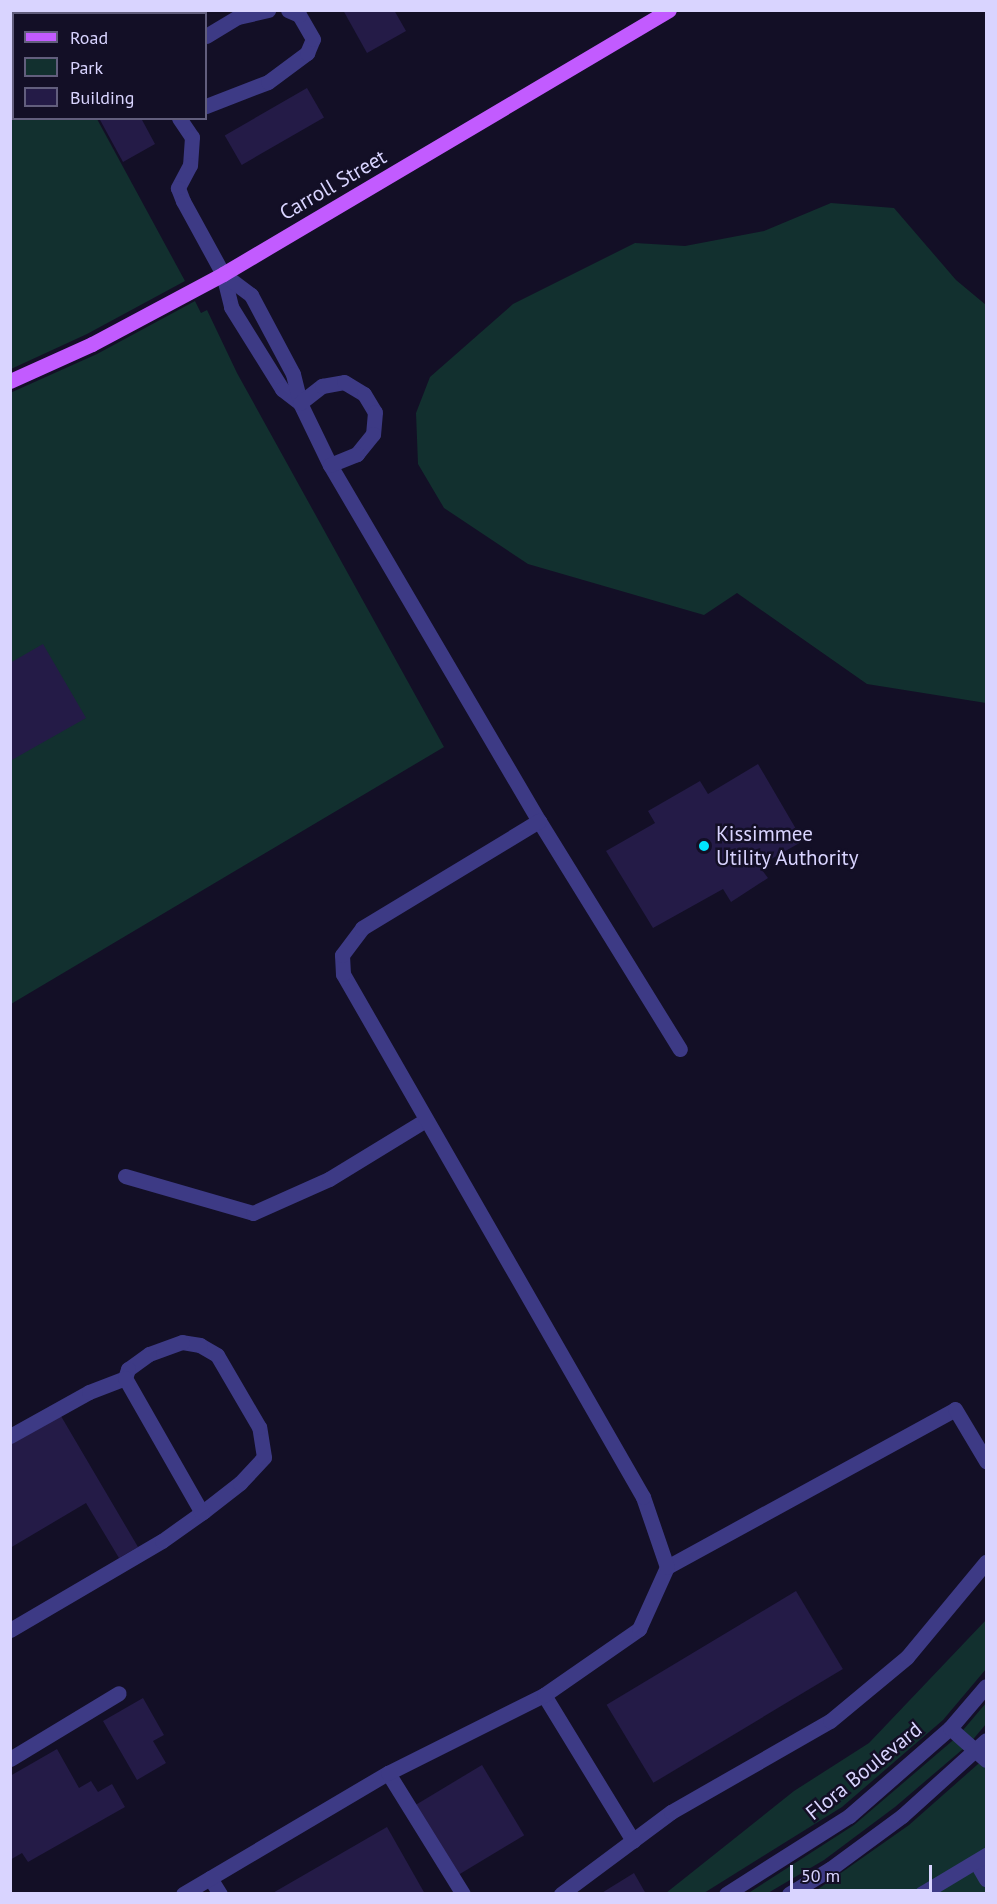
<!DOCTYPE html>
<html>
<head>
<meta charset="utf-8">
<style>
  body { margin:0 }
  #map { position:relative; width:997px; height:1904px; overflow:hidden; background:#130f26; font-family:"PT Sans",sans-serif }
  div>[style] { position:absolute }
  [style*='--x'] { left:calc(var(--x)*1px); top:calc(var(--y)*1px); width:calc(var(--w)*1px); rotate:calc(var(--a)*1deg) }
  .green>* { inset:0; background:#12302f }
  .building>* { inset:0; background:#241b47; transform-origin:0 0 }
  .minor>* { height:15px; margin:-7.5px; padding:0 7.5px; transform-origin:7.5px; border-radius:7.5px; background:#3d3a85 }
  .major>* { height:15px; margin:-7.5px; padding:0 7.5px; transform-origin:7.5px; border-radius:7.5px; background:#c25bff }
  .dots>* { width:16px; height:16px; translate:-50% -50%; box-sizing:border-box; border:3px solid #130f26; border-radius:50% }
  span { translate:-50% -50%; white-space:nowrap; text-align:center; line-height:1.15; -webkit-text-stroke:5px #130f26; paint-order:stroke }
  .street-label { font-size:21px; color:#d9d4ff }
  .poi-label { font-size:21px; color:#d9d4ff }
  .left { translate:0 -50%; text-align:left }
  .frame { position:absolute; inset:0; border:12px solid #d9d4ff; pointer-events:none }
  .legend { position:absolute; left:12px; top:12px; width:195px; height:108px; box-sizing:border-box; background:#130f26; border:2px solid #625e7d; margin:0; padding:8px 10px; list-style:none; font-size:18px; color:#d9d4ff }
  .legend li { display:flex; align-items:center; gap:12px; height:30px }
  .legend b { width:30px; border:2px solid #625e7d }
  .scale { position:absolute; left:790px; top:1865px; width:142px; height:27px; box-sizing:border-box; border:3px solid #d9d4ff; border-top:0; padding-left:8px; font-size:18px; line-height:21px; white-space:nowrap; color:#d9d4ff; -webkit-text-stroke:4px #130f26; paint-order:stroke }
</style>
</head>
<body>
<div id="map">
  <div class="green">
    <div style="clip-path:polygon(10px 11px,41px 13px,14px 14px,14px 118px,97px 119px,185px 281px,87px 334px,11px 369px)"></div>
    <div style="clip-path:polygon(831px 203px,894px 208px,956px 280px,986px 305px,986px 703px,867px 684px,737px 593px,704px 615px,528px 564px,444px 508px,418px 464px,416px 413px,430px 377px,513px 304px,635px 243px,685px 246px,764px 231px)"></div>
    <div style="clip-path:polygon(195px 301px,201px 313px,207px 310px,237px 373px,444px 747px,11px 1004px,10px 393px,97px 354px)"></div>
    <div style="clip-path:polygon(986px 1620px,986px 1669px,943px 1720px,842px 1807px,704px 1893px,666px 1893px,794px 1791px,869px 1743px)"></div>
    <div style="clip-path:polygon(986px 1703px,986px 1724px,970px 1743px,895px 1807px,824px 1860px,768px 1893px,747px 1894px,854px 1825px,958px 1736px)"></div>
    <div style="clip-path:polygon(986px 1757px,986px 1893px,811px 1894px,909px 1825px)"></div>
  </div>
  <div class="building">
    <div style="clip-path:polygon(154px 10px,182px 10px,177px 14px)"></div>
    <div style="clip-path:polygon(343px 10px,394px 10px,406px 31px,367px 53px)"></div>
    <div style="left:307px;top:88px;width:34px;height:95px;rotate:60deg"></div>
    <div style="clip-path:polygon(99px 118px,141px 118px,155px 144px,123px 162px)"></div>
    <div style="clip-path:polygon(43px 644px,86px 718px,10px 761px,10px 663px)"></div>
    <div style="clip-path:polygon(758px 764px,803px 841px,759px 866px,768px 878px,731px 902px,723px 889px,653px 928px,606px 851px,655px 823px,648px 811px,700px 781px,708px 794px)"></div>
    <div style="clip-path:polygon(58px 1411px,138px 1547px,119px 1558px,86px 1503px,10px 1548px,10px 1440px)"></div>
    <div style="left:796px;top:1591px;width:91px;height:221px;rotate:59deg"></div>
    <div style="clip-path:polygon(143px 1698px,164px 1735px,153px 1741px,166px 1763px,137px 1780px,103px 1721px)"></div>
    <div style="clip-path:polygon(57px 1749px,79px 1788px,91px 1781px,98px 1792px,112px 1784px,125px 1807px,28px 1862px,22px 1853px,10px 1860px,10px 1776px)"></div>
    <div style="left:482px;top:1765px;width:82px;height:78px;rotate:59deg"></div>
    <div style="clip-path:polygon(387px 1827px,425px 1894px,271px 1894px)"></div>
    <div style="clip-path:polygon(634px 1873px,646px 1894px,600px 1894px)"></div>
  </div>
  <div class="minor">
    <div style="--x:125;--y:10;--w:4;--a:63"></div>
    <div style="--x:206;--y:36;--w:37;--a:-31"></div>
    <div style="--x:238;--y:17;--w:31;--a:-13"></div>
    <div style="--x:206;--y:106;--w:66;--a:-21.2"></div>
    <div style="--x:268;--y:82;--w:49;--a:-36.6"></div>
    <div style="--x:307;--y:53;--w:15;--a:-67"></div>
    <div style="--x:313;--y:39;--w:28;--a:-120"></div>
    <div style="--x:299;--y:15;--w:12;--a:-156"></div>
    <div style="--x:179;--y:118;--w:23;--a:56"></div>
    <div style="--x:192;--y:137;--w:28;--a:94"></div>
    <div style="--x:190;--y:165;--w:26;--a:118"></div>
    <div style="--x:178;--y:188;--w:14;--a:69"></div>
    <div style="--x:183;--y:201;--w:83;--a:61.3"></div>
    <div style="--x:223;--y:274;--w:34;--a:76"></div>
    <div style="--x:231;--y:307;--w:97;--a:58.1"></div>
    <div style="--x:282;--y:389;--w:23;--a:38"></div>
    <div style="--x:223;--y:274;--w:35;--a:37"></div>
    <div style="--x:251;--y:295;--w:89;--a:62"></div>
    <div style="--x:293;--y:374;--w:30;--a:76"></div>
    <div style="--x:300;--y:403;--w:69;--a:64.2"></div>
    <div style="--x:330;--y:465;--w:413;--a:59.6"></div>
    <div style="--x:539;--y:821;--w:268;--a:58.3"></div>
    <div style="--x:300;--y:403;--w:28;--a:-38"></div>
    <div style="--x:322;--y:386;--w:22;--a:-10"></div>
    <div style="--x:344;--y:382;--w:23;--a:31"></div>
    <div style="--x:364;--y:394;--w:21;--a:59"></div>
    <div style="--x:375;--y:412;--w:22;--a:95"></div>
    <div style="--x:373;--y:434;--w:26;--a:129"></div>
    <div style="--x:357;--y:454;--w:29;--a:158"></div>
    <div style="--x:125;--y:1176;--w:133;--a:16.1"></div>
    <div style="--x:253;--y:1213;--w:83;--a:-24.1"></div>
    <div style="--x:329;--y:1179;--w:111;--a:-31.4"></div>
    <div style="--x:10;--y:1436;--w:90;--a:-29.1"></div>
    <div style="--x:89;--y:1392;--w:39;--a:-21"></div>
    <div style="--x:667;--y:1567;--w:328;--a:-28.7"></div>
    <div style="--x:955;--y:1409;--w:61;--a:59.2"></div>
    <div style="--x:10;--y:1630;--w:176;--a:-30.4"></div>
    <div style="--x:162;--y:1541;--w:52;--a:-35.5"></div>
    <div style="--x:204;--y:1511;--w:46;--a:-37.9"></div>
    <div style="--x:240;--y:1483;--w:35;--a:-47"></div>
    <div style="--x:264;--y:1457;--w:30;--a:-99"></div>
    <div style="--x:259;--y:1427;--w:83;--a:-120.3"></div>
    <div style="--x:217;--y:1355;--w:20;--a:-150"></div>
    <div style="--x:200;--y:1345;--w:18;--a:-171"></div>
    <div style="--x:182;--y:1342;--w:35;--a:160"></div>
    <div style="--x:149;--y:1354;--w:26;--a:144"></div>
    <div style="--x:128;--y:1369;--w:9;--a:108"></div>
    <div style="--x:125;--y:1378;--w:155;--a:60.3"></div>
    <div style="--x:544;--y:1695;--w:171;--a:58.6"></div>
    <div style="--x:950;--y:1728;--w:48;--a:41.6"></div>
    <div style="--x:10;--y:1759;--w:127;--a:-31.2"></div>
    <div style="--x:388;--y:1773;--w:142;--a:58.2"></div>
    <div style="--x:976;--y:1862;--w:20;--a:60"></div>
    <div style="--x:210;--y:1878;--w:19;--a:58"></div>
    <div style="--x:183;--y:1894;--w:238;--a:-30.6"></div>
    <div style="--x:388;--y:1773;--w:174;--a:-26.6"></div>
    <div style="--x:544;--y:1695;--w:116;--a:-34.8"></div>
    <div style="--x:639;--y:1629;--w:68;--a:-65.7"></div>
    <div style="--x:667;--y:1567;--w:74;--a:-108.9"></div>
    <div style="--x:643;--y:1497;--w:603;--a:-119.84"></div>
    <div style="--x:343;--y:974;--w:19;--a:-93"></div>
    <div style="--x:342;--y:955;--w:34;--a:-53"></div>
    <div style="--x:362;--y:928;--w:207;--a:-31.2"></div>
    <div style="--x:561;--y:1894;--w:137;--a:-36.7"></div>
    <div style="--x:671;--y:1812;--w:183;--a:-29.8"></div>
    <div style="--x:830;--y:1721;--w:100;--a:-39.7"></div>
    <div style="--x:907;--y:1657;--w:124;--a:-50.3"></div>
    <div style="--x:726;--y:1894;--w:146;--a:-32.4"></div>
    <div style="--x:849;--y:1816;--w:134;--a:-41.1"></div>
    <div style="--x:950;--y:1728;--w:55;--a:-49.4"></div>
    <div style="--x:789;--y:1894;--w:48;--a:-31.4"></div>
    <div style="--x:830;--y:1869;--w:89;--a:-36.4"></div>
    <div style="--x:902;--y:1816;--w:113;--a:-42.1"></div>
    <div style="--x:921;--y:1894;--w:76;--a:-31"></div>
  </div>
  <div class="major">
    <div style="--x:10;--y:381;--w:90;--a:-24.3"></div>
    <div style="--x:92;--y:344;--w:149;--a:-28.1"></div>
    <div style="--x:223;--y:274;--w:518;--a:-30.62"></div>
  </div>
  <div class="dots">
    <div style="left:704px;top:846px;background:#00e5ff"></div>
  </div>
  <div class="street-label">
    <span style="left:333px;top:185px;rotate:-30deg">Carroll Street</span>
    <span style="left:864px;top:1771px;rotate:-39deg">Flora Boulevard</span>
  </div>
  <div class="poi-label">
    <span class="left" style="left:716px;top:846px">Kissimmee<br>Utility Authority</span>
  </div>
  <div class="frame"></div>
  <ul class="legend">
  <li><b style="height:8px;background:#c25bff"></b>Road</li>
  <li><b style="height:16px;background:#12302f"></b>Park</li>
  <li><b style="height:16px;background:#241b47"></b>Building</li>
  </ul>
  <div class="scale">50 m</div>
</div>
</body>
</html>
